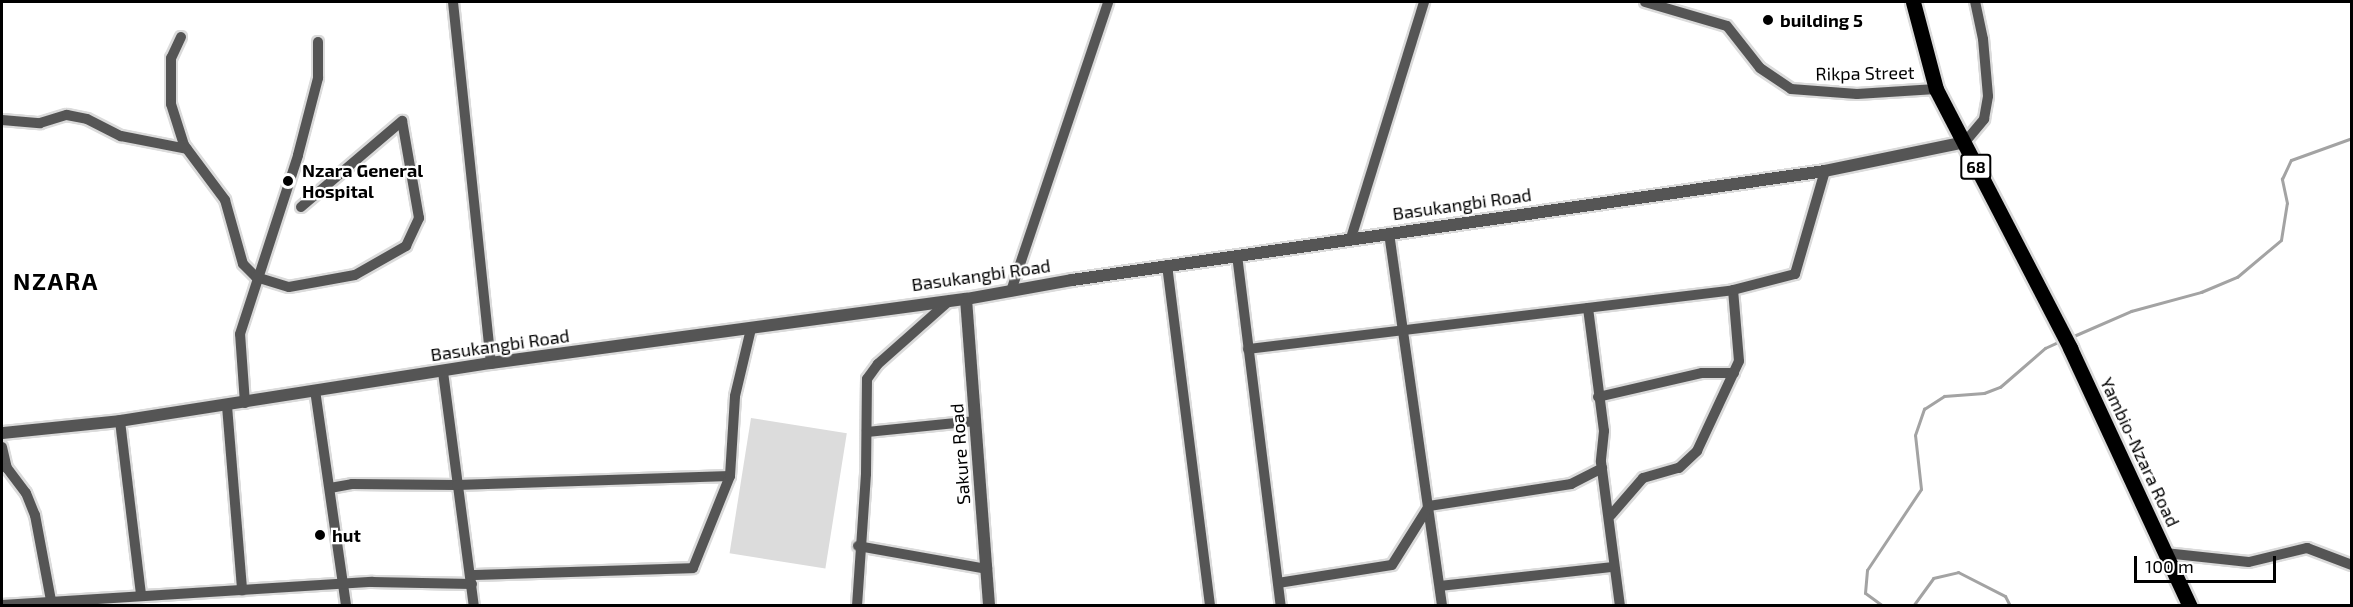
<!DOCTYPE html>
<html>
<head>
<meta charset="utf-8">
<style>
  body { margin:0 }
  #map { position:relative; width:2353px; height:607px; overflow:hidden; background:#fff; font-family:"Exo 2",sans-serif }
  div>[style] { position:absolute }
  [style*='--x'] { left:calc(var(--x)*1px); top:calc(var(--y)*1px); width:calc(var(--w)*1px); rotate:calc(var(--a)*1deg) }
  .green>* { inset:0; background:#dcdcdc; transform-origin:0 0 }
  .stream>* { height:3px; margin:-1.5px; padding:0 1.5px; transform-origin:1.5px; border-radius:1.5px; background:#a3a3a3 }
  .roads { filter:drop-shadow(2px 0 #dbdbdb) drop-shadow(-2px 0 #dbdbdb) drop-shadow(0 2px #dbdbdb) drop-shadow(0 -2px #dbdbdb) }
  .minor>* { height:10px; margin:-5px; padding:0 5px; transform-origin:5px; border-radius:5px; background:#555 }
  .tertiary>* { height:12px; margin:-6px; padding:0 6px; transform-origin:6px; border-radius:6px; background:#555 }
  .primary>* { height:15px; margin:-7.5px; padding:0 7.5px; transform-origin:7.5px; border-radius:7.5px; background:#000 }
  .dots>* { width:16px; height:16px; translate:-50% -50%; box-sizing:border-box; border:3px solid #fff; border-radius:50% }
  span { translate:-50% -50%; white-space:nowrap; text-align:center; line-height:1.15; -webkit-text-stroke:4.5px #fff; paint-order:stroke }
  .shield-label span { padding:2px 4px; background:#fff; border:2px solid; border-radius:4px; -webkit-text-stroke-width:0 }
  .shield-label { font-size:16px; color:#000; font-weight:700 }
  .poi-label { font-size:18px; color:#000; font-weight:700 }
  .left { translate:0 -50%; text-align:left }
  .street-label { font-size:18px; color:#000 }
  .district-label { font-size:24px; color:#000; font-weight:700; letter-spacing:1.5px }
  .frame { position:absolute; inset:0; border:3px solid #000; pointer-events:none }
  .scale { position:absolute; left:2134px; top:556px; width:142px; height:27px; box-sizing:border-box; border:3px solid #000; border-top:0; padding-left:8px; font-size:18px; line-height:21px; white-space:nowrap; color:#000; -webkit-text-stroke:4px #fff; paint-order:stroke }
</style>
</head>
<body>
<div id="map">
  <div class="green">
    <div style="left:751px;top:418px;width:97px;height:137px;rotate:9deg"></div>
  </div>
  <div class="stream">
    <div style="--x:2069;--y:338;--w:68;--a:-23.5"></div>
    <div style="--x:2131;--y:311;--w:73;--a:-15.2"></div>
    <div style="--x:2201;--y:292;--w:39;--a:-23"></div>
    <div style="--x:2237;--y:277;--w:57;--a:-40.1"></div>
    <div style="--x:2281;--y:240;--w:37;--a:-81"></div>
    <div style="--x:2287;--y:203;--w:25;--a:-102"></div>
    <div style="--x:2282;--y:179;--w:21;--a:-65"></div>
    <div style="--x:2291;--y:160;--w:65;--a:-19.8"></div>
    <div style="--x:1883;--y:606;--w:22;--a:-144"></div>
    <div style="--x:1865;--y:593;--w:23;--a:-85"></div>
    <div style="--x:1867;--y:570;--w:97;--a:-56.3"></div>
    <div style="--x:1921;--y:489;--w:54;--a:-96.3"></div>
    <div style="--x:1915;--y:435;--w:28;--a:-71"></div>
    <div style="--x:1924;--y:409;--w:24;--a:-33"></div>
    <div style="--x:1944;--y:396;--w:40;--a:-4.3"></div>
    <div style="--x:1984;--y:393;--w:17;--a:-21"></div>
    <div style="--x:2000;--y:387;--w:60;--a:-40.9"></div>
    <div style="--x:2045;--y:348;--w:17;--a:-25"></div>
    <div style="--x:1913;--y:606;--w:34;--a:-54"></div>
    <div style="--x:1933;--y:578;--w:26;--a:-13"></div>
    <div style="--x:1958;--y:572;--w:53;--a:27.1"></div>
    <div style="--x:2005;--y:596;--w:11;--a:63"></div>
  </div>
  <div class="roads">
    <div class="minor">
      <div style="--x:453;--y:2;--w:363;--a:84"></div>
      <div style="--x:1645;--y:2;--w:85;--a:16.3"></div>
      <div style="--x:1727;--y:26;--w:53;--a:51.8"></div>
      <div style="--x:1760;--y:68;--w:37;--a:34"></div>
      <div style="--x:1791;--y:89;--w:66;--a:4.3"></div>
      <div style="--x:1857;--y:94;--w:79;--a:-3.6"></div>
      <div style="--x:181;--y:37;--w:23;--a:115"></div>
      <div style="--x:171;--y:58;--w:46;--a:90"></div>
      <div style="--x:171;--y:104;--w:43;--a:72.4"></div>
      <div style="--x:184;--y:145;--w:69;--a:53.3"></div>
      <div style="--x:225;--y:200;--w:66;--a:74.3"></div>
      <div style="--x:243;--y:264;--w:18;--a:45"></div>
      <div style="--x:256;--y:277;--w:34;--a:17"></div>
      <div style="--x:289;--y:287;--w:67;--a:-10.3"></div>
      <div style="--x:355;--y:275;--w:59;--a:-29.6"></div>
      <div style="--x:406;--y:246;--w:31;--a:-65"></div>
      <div style="--x:419;--y:218;--w:98;--a:-99.9"></div>
      <div style="--x:2;--y:120;--w:38;--a:5"></div>
      <div style="--x:40;--y:123;--w:28;--a:-17"></div>
      <div style="--x:67;--y:115;--w:20;--a:11"></div>
      <div style="--x:87;--y:119;--w:38;--a:27"></div>
      <div style="--x:121;--y:136;--w:67;--a:11.1"></div>
      <div style="--x:1965;--y:142;--w:30;--a:-50"></div>
      <div style="--x:1984;--y:119;--w:23;--a:-80"></div>
      <div style="--x:1988;--y:96;--w:57;--a:-95"></div>
      <div style="--x:1983;--y:39;--w:38;--a:-102"></div>
      <div style="--x:301;--y:207;--w:133;--a:-40.4"></div>
      <div style="--x:1389;--y:233;--w:377;--a:81.9"></div>
      <div style="--x:1351;--y:238;--w:247;--a:-72.8"></div>
      <div style="--x:1237;--y:255;--w:354;--a:82.9"></div>
      <div style="--x:1167;--y:265;--w:344;--a:82.8"></div>
      <div style="--x:1011;--y:291;--w:305;--a:-71.4"></div>
      <div style="--x:1588;--y:308;--w:124;--a:82.6"></div>
      <div style="--x:1604;--y:431;--w:31;--a:96"></div>
      <div style="--x:1601;--y:462;--w:145;--a:82.5"></div>
      <div style="--x:1248;--y:349;--w:489;--a:-6.9"></div>
      <div style="--x:443;--y:372;--w:236;--a:82.5"></div>
      <div style="--x:315;--y:390;--w:218;--a:81.8"></div>
      <div style="--x:1598;--y:397;--w:107;--a:-13"></div>
      <div style="--x:1702;--y:373;--w:32;--a:0"></div>
      <div style="--x:245;--y:403;--w:69;--a:-94.1"></div>
      <div style="--x:240;--y:334;--w:188;--a:-72"></div>
      <div style="--x:298;--y:155;--w:80;--a:-75.4"></div>
      <div style="--x:318;--y:78;--w:36;--a:-90"></div>
      <div style="--x:227;--y:406;--w:185;--a:85.3"></div>
      <div style="--x:120;--y:421;--w:175;--a:83.1"></div>
      <div style="--x:867;--y:432;--w:109;--a:-5.8"></div>
      <div style="--x:2;--y:447;--w:22;--a:77"></div>
      <div style="--x:7;--y:468;--w:31;--a:53"></div>
      <div style="--x:26;--y:493;--w:24;--a:68"></div>
      <div style="--x:35;--y:515;--w:93;--a:79.4"></div>
      <div style="--x:330;--y:488;--w:22;--a:-10"></div>
      <div style="--x:352;--y:484;--w:105;--a:0.5"></div>
      <div style="--x:457;--y:485;--w:273;--a:-1.9"></div>
      <div style="--x:1611;--y:515;--w:49;--a:-49.1"></div>
      <div style="--x:1643;--y:478;--w:37;--a:-16"></div>
      <div style="--x:1679;--y:468;--w:25;--a:-43"></div>
      <div style="--x:1697;--y:451;--w:99;--a:-65"></div>
      <div style="--x:1739;--y:361;--w:71;--a:-94.8"></div>
      <div style="--x:1733;--y:290;--w:64;--a:-14.5"></div>
      <div style="--x:1795;--y:274;--w:107;--a:-73.8"></div>
      <div style="--x:858;--y:546;--w:131;--a:10.1"></div>
      <div style="--x:2165;--y:553;--w:84;--a:6.1"></div>
      <div style="--x:2249;--y:562;--w:60;--a:-13.6"></div>
      <div style="--x:2307;--y:548;--w:48;--a:20.7"></div>
      <div style="--x:472;--y:575;--w:221;--a:-1.8"></div>
      <div style="--x:693;--y:568;--w:99;--a:-68.1"></div>
      <div style="--x:730;--y:476;--w:80;--a:-86.4"></div>
      <div style="--x:735;--y:396;--w:69;--a:-76.6"></div>
      <div style="--x:1278;--y:583;--w:115;--a:-9"></div>
      <div style="--x:1392;--y:565;--w:70;--a:-57.9"></div>
      <div style="--x:1429;--y:506;--w:144;--a:-8.8"></div>
      <div style="--x:1571;--y:484;--w:35;--a:-27"></div>
      <div style="--x:1440;--y:586;--w:174;--a:-6.3"></div>
      <div style="--x:2;--y:605;--w:371;--a:-3.6"></div>
      <div style="--x:372;--y:582;--w:100;--a:1.1"></div>
      <div style="--x:857;--y:606;--w:132;--a:-86.1"></div>
      <div style="--x:866;--y:474;--w:95;--a:-89.4"></div>
      <div style="--x:867;--y:379;--w:19;--a:-54"></div>
      <div style="--x:878;--y:364;--w:96;--a:-41.6"></div>
    </div>
    <div class="tertiary">
      <div style="--x:966;--y:299;--w:308;--a:85.7"></div>
      <div style="--x:2;--y:433;--w:119;--a:-5.8"></div>
      <div style="--x:120;--y:421;--w:376;--a:-8.9"></div>
      <div style="--x:491;--y:363;--w:479;--a:-7.7"></div>
      <div style="--x:966;--y:299;--w:108;--a:-10.2"></div>
      <div style="--x:1072;--y:280;--w:761;--a:-8.24"></div>
      <div style="--x:1825;--y:171;--w:143;--a:-11.7"></div>
    </div>
    <div class="primary">
      <div style="--x:1913;--y:2;--w:90;--a:75.2"></div>
      <div style="--x:1936;--y:89;--w:292;--a:62.6"></div>
      <div style="--x:2070;--y:348;--w:285;--a:65.1"></div>
    </div>
  </div>
  <div class="dots">
    <div style="left:1768px;top:20px;background:#000"></div>
    <div style="left:288px;top:181px;background:#000"></div>
    <div style="left:320px;top:535px;background:#000"></div>
  </div>
  <div class="shield-label">
    <span style="left:1976px;top:167px">68</span>
  </div>
  <div class="poi-label">
    <span class="left" style="left:1780px;top:20px">building 5</span>
    <span class="left" style="left:302px;top:181px">Nzara General<br>Hospital</span>
    <span class="left" style="left:332px;top:535px">hut</span>
  </div>
  <div class="street-label">
    <span style="left:1865px;top:73px;rotate:-1deg">Rikpa Street</span>
    <span style="left:1462px;top:204px;rotate:-8deg">Basukangbi Road</span>
    <span style="left:981px;top:275px;rotate:-8deg">Basukangbi Road</span>
    <span style="left:500px;top:345px;rotate:-8deg">Basukangbi Road</span>
    <span style="left:2140px;top:452px;rotate:65deg">Yambio-Nzara Road</span>
    <span style="left:960px;top:454px;rotate:-94deg">Sakure Road</span>
  </div>
  <div class="district-label">
    <span style="left:56px;top:281px">NZARA</span>
  </div>
  <div class="frame"></div>
  <div class="scale">100 m</div>
</div>
</body>
</html>
